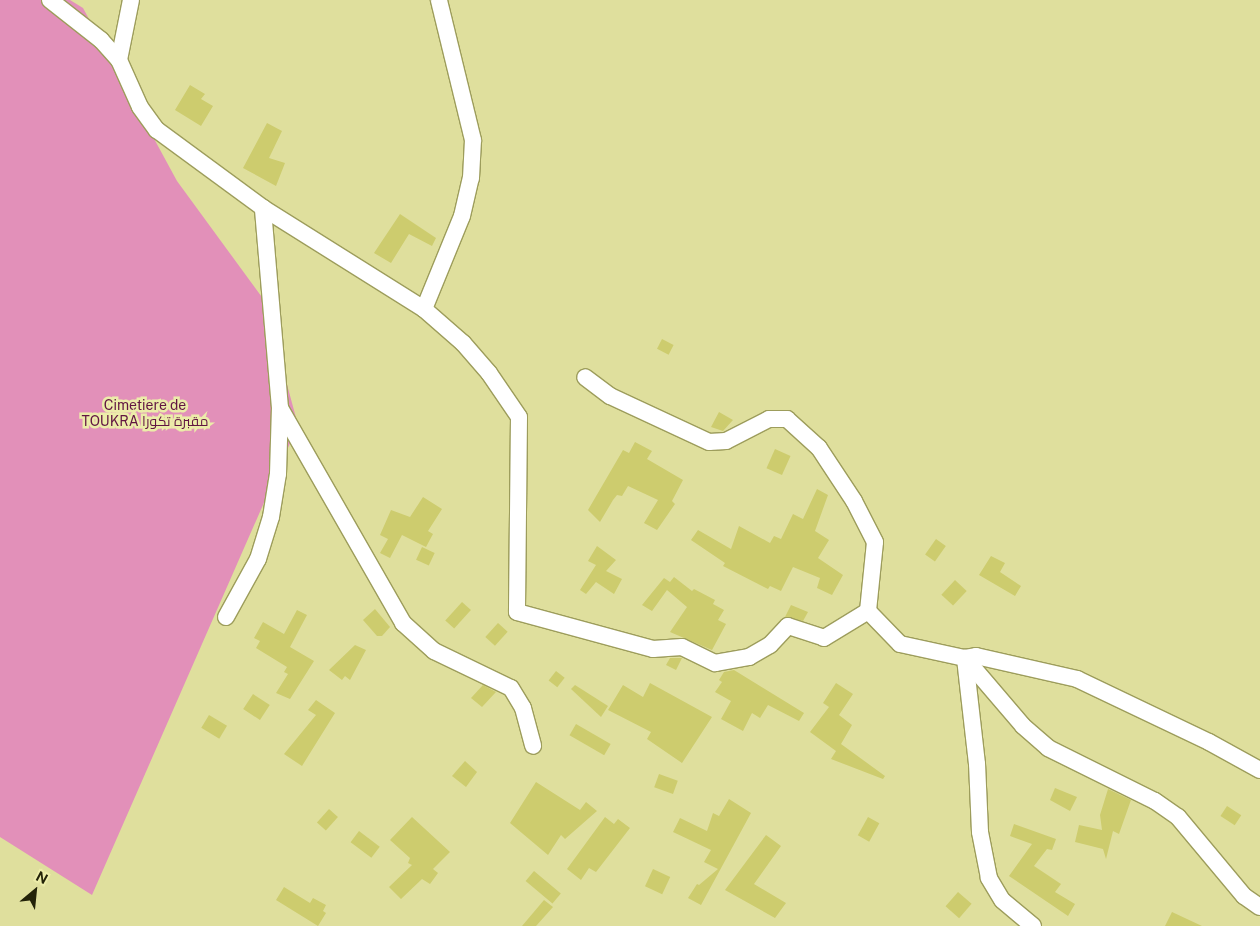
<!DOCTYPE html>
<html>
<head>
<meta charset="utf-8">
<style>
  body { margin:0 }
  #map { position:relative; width:1260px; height:926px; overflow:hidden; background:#dfdf9d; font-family:"Public Sans",Cairo,sans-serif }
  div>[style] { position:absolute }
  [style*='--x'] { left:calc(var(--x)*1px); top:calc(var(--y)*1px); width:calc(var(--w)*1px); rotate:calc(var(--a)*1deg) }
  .green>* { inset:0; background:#e290b9 }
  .building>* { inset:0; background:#cdcc6e; transform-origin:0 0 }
  .roads { filter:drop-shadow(1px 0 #9d9d5c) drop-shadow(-1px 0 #9d9d5c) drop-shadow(0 1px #9d9d5c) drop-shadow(0 -1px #9d9d5c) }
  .minor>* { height:16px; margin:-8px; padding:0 8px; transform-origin:8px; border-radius:8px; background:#fff }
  span { translate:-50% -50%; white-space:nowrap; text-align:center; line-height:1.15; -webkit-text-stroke:5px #ececa9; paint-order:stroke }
  .park-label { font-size:14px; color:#611542 }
  .north { position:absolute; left:10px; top:866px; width:50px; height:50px; -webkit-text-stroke:4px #ececa9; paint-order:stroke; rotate:28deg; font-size:14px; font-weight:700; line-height:20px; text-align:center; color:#232308 }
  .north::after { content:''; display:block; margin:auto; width:18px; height:22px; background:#232308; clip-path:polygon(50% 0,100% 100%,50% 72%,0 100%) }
</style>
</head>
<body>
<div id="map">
  <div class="green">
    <div style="clip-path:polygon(0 0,70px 0,83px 8px,177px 181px,264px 300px,298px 425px,92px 895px,0 837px)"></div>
  </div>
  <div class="building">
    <div style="clip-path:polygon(190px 85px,205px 94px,201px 99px,213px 106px,201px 126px,175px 110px)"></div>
    <div style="clip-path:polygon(267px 123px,282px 131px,269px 158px,285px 163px,276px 186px,243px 168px)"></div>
    <div style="clip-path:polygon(400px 214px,436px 238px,432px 246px,409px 234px,391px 263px,374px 253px)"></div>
    <div style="left:662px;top:339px;width:13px;height:11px;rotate:27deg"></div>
    <div style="clip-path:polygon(719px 412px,733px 420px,723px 431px,711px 427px)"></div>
    <div style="clip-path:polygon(635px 442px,652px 451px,647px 459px,683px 480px,672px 501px,675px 504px,657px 530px,644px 523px,658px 500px,628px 486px,622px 496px,617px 495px,613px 500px,600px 522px,588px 510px,623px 450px,629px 453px)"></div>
    <div style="left:775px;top:449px;width:17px;height:21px;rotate:24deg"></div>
    <div style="clip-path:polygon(817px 489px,828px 495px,815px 531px,829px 540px,818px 558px,843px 575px,832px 595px,817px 588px,820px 578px,793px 567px,781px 591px,770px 586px,768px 589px,723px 566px,725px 563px,691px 540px,698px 530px,731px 549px,739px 526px,770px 543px,774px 536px,781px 539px,793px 514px,803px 519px)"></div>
    <div style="clip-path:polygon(423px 497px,442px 509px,428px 531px,433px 534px,426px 547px,402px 535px,390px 558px,380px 553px,388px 539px,380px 535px,391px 510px,410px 517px)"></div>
    <div style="left:936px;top:539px;width:12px;height:19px;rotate:35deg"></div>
    <div style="clip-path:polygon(597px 546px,616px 560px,606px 571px,622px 579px,614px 594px,596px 582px,586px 594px,580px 590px,596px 565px,588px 561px)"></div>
    <div style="left:422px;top:547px;width:14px;height:14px;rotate:25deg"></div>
    <div style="clip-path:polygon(991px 556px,1005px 563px,1000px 572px,1021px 586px,1015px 596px,979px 575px)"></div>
    <div style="clip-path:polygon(674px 577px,692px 591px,694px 589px,715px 600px,713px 604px,724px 610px,718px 620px,726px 624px,712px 650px,670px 632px,687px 607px,667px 590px,652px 611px,642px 605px,664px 578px,670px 582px)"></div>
    <div style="left:955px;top:580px;width:16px;height:20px;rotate:43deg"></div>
    <div style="left:462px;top:602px;width:12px;height:25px;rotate:42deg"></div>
    <div style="clip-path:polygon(791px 605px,808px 612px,803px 621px,785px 617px)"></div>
    <div style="clip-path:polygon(375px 609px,390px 627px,382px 636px,377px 636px,363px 620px)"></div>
    <div style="clip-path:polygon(297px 610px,307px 615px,290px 647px,314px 661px,290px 699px,276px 693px,288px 674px,284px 672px,287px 667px,256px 648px,260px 641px,254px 638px,263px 622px,284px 634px)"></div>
    <div style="left:498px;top:623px;width:13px;height:19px;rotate:42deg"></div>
    <div style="clip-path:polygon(355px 645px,366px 650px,350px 680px,345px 676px,342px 680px,329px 670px)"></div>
    <div style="clip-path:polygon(670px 658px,682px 658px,676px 670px,666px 665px)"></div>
    <div style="clip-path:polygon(734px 670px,804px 713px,799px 721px,768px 705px,760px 718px,752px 713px,743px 731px,721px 719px,731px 701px,715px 692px,722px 682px,719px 680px,724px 672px)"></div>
    <div style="left:556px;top:671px;width:11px;height:12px;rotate:38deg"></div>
    <div style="clip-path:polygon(650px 683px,712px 717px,682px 763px,647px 739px,651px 732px,608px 710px,623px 685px,643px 697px)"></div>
    <div style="clip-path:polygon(836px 683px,853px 694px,839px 715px,852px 725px,841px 744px,885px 776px,883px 779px,831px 759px,836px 751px,810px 732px,829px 707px,823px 703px)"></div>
    <div style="clip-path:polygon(483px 685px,496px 692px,482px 707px,471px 698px)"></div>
    <div style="clip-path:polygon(575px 685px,608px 706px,601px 717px,571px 689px)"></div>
    <div style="left:253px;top:694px;width:20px;height:18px;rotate:33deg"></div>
    <div style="clip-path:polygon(316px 700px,335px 713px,302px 766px,284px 754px,316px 715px,308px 710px)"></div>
    <div style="left:209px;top:715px;width:21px;height:15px;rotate:31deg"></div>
    <div style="left:576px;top:724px;width:40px;height:13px;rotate:30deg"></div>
    <div style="clip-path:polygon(465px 761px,477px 772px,466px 787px,452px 776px)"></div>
    <div style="left:659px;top:774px;width:20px;height:14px;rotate:20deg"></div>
    <div style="clip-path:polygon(536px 782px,580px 810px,586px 802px,597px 811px,565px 839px,561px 835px,548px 855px,510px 823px)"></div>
    <div style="clip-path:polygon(1055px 788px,1077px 797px,1070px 811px,1050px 800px)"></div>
    <div style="clip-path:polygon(1108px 789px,1131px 800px,1119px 834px,1113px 831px,1106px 859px,1103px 849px,1075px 842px,1079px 825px,1102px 830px,1100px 815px)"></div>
    <div style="clip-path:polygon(729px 799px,751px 813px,701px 905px,688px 898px,697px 884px,699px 885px,718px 869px,704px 862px,711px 850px,673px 832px,680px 818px,707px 831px,713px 813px,719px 816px)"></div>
    <div style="left:1227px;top:806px;width:17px;height:12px;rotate:33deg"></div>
    <div style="left:329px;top:809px;width:12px;height:18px;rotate:42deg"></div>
    <div style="clip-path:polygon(412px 817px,450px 852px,433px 869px,438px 873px,430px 884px,422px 879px,401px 899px,389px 887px,412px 865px,408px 863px,410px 858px,390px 840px)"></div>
    <div style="clip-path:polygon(605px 817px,614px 824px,618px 819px,630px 828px,596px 872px,589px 868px,581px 880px,567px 869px)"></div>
    <div style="left:868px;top:817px;width:13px;height:21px;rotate:29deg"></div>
    <div style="clip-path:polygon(1014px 824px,1056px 839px,1052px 850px,1047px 849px,1034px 866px,1061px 884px,1055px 892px,1075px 904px,1068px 916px,1009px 876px,1032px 844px,1010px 836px)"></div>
    <div style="left:359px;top:831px;width:26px;height:14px;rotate:37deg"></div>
    <div style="clip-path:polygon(766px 835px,781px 846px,754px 884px,786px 903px,775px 918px,725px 890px)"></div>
    <div style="left:653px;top:869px;width:19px;height:19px;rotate:25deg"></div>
    <div style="left:534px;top:871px;width:35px;height:13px;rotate:40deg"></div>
    <div style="clip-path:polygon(284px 887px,310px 903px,313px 898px,326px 905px,323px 911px,326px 913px,318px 926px,276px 900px)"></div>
    <div style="left:958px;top:892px;width:18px;height:19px;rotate:41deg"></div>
    <div style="clip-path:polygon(544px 900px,553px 907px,536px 926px,522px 926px)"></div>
    <div style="clip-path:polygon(1172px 912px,1202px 926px,1165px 926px)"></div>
  </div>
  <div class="roads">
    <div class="minor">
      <div style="--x:50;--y:0;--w:65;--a:38.1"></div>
      <div style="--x:101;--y:40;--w:27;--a:48"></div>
      <div style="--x:119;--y:60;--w:51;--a:65.9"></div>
      <div style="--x:140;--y:107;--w:29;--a:54"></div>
      <div style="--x:157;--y:130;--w:132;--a:36.3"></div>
      <div style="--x:263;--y:208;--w:190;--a:32.1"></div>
      <div style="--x:424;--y:309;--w:52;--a:41.1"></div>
      <div style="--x:463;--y:343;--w:40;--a:49"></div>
      <div style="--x:489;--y:373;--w:53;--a:55.7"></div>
      <div style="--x:519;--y:417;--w:195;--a:90.6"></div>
      <div style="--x:517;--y:612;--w:141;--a:15.2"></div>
      <div style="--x:653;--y:649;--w:29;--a:-4"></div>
      <div style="--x:682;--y:647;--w:37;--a:26"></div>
      <div style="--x:715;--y:663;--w:35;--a:-10"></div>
      <div style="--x:749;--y:657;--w:24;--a:-30"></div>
      <div style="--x:770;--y:645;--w:26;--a:-47"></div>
      <div style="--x:788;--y:626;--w:38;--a:18"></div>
      <div style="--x:824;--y:638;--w:52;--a:-31.5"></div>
      <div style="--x:868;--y:611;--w:69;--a:-84.2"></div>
      <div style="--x:875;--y:542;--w:46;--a:-117.1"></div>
      <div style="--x:854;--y:501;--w:64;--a:-123.4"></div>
      <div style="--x:819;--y:448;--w:43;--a:-137.8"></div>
      <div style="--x:787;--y:419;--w:18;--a:180"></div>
      <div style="--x:769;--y:419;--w:48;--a:152.9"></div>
      <div style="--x:726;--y:441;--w:17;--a:177"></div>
      <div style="--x:709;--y:442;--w:109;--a:-155.1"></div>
      <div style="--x:610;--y:396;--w:31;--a:-143"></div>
      <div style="--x:119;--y:60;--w:61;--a:-78.7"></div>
      <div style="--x:424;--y:309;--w:100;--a:-67.8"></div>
      <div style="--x:462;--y:216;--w:39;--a:-77"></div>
      <div style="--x:471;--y:178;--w:38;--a:-87"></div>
      <div style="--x:473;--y:140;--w:144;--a:-103.7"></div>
      <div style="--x:280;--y:408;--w:248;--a:60.2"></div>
      <div style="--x:403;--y:623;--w:42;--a:42.1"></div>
      <div style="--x:434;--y:651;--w:85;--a:25.7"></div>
      <div style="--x:511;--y:688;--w:23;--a:59"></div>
      <div style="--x:523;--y:708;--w:39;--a:75"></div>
      <div style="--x:868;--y:611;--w:46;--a:45.9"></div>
      <div style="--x:900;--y:644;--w:66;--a:12.2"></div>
      <div style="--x:965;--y:658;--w:89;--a:49.5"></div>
      <div style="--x:1023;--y:726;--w:33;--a:41"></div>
      <div style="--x:1048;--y:748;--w:119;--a:26.4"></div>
      <div style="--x:1155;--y:801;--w:28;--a:35"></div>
      <div style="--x:1178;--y:817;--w:103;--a:50.1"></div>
      <div style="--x:1244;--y:896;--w:19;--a:35"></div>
      <div style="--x:226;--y:617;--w:66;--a:-61.1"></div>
      <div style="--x:258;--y:559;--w:44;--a:-72.8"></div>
      <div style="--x:271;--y:517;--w:44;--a:-80.8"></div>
      <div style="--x:278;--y:474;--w:66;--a:-88.3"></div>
      <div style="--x:280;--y:408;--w:201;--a:-94.9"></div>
      <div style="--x:1033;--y:926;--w:40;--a:-140"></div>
      <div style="--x:1002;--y:900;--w:26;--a:-121"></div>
      <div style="--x:989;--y:878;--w:47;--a:-101.1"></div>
      <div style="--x:980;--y:832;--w:68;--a:-92.5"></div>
      <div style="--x:977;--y:764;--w:107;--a:-96.5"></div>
      <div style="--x:965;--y:658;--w:11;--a:-10"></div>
      <div style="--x:976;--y:656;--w:104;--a:12.8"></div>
      <div style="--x:1077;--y:679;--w:146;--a:25.5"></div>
      <div style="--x:1209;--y:742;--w:58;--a:28.8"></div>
    </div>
  </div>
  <div class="park-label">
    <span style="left:145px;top:413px">Cimetiere de<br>TOUKRA مقبرة تكورا</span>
  </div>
  <div class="north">N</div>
</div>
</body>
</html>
